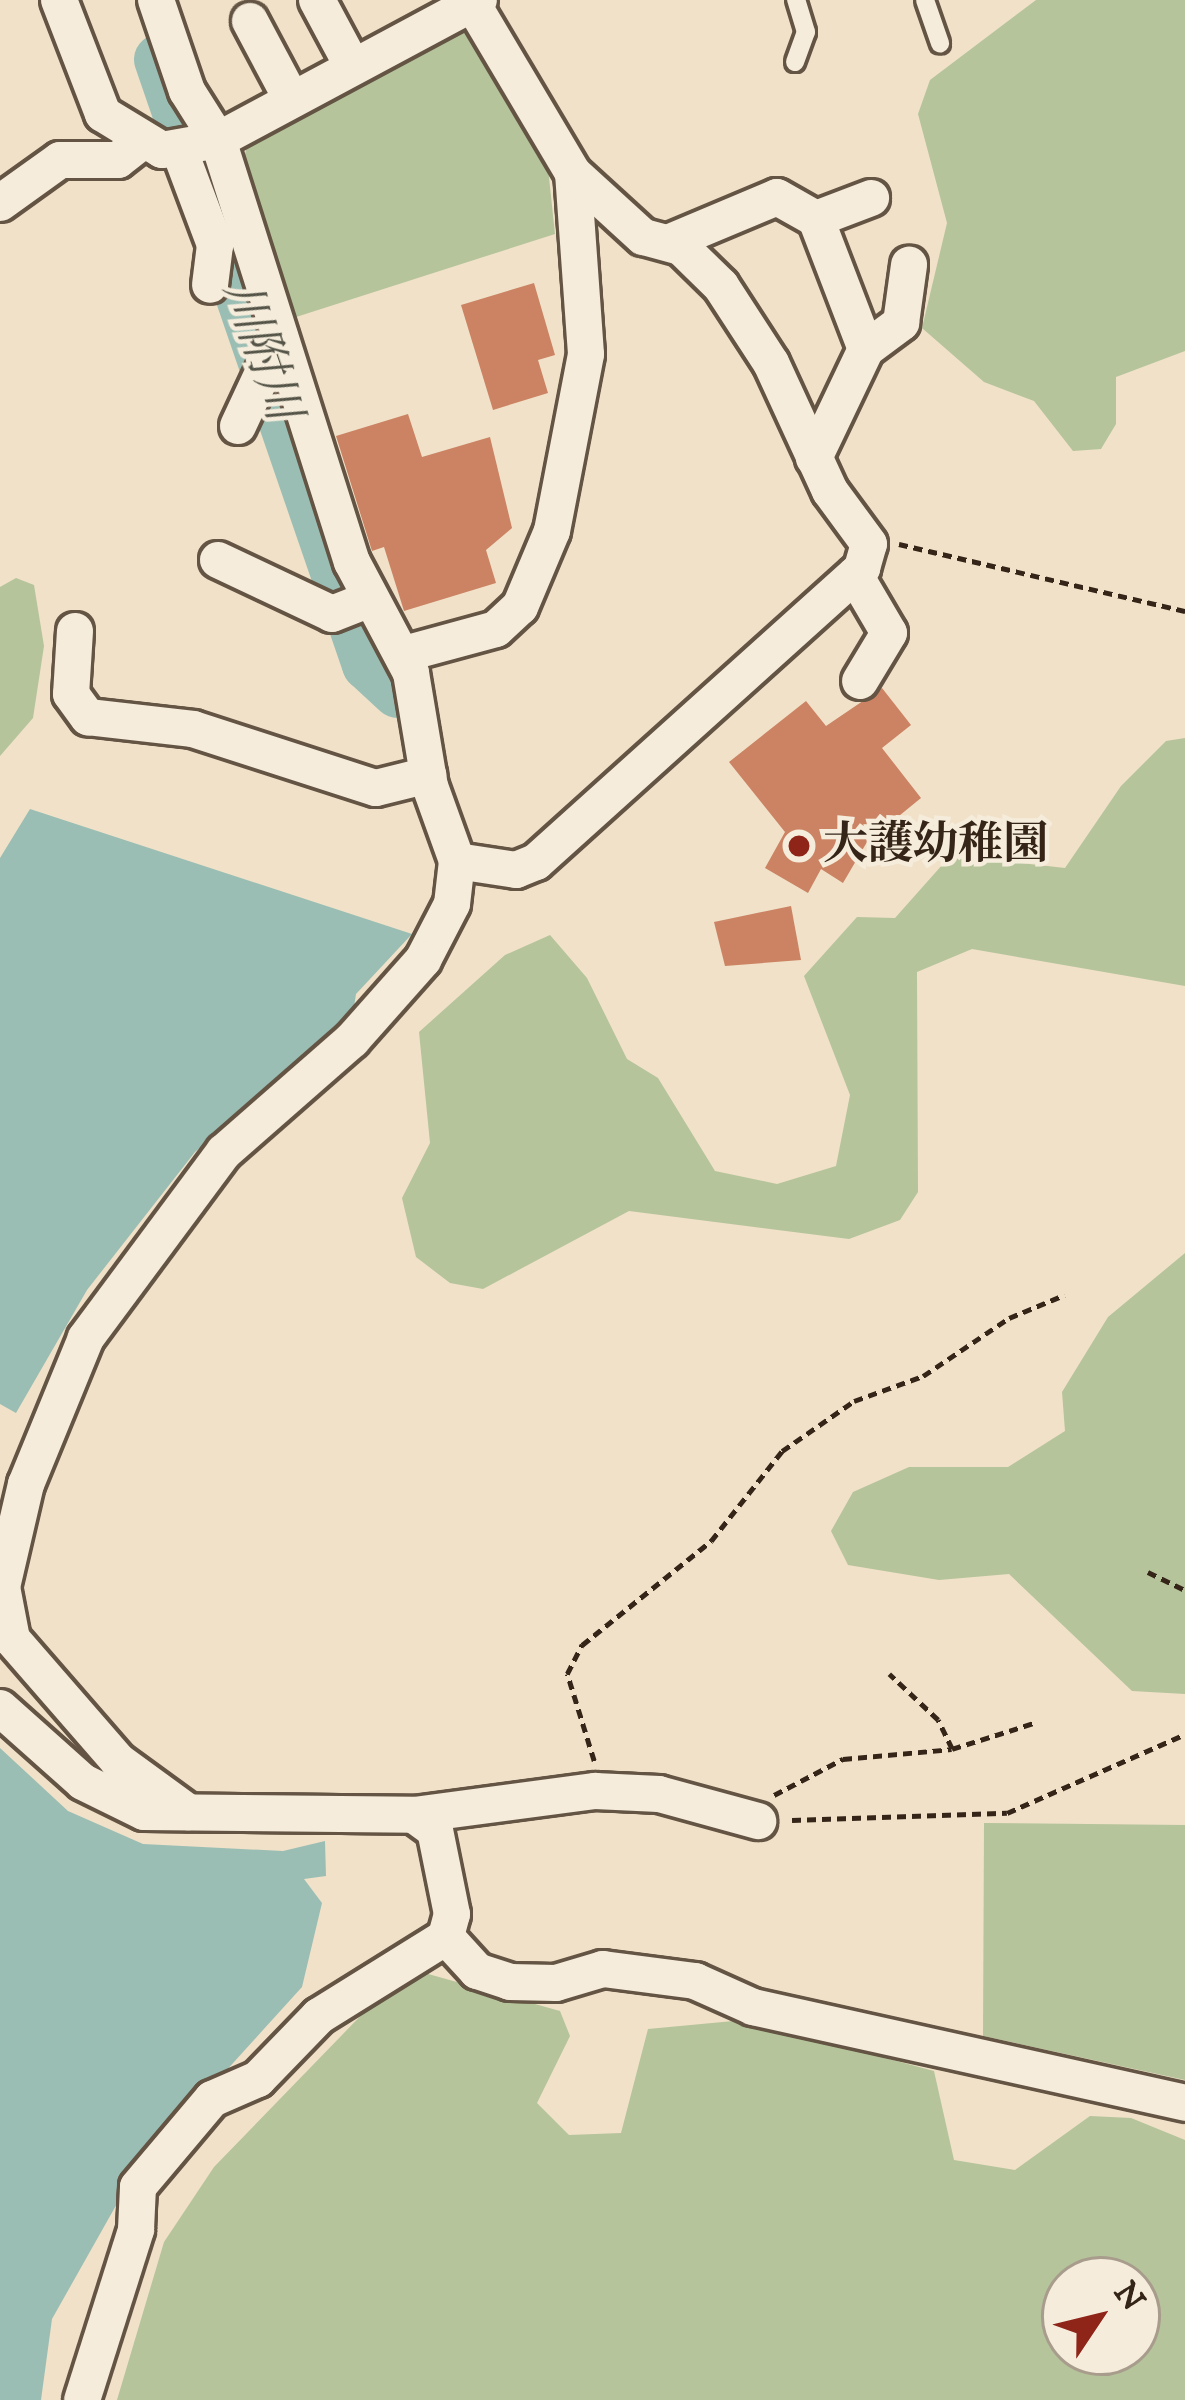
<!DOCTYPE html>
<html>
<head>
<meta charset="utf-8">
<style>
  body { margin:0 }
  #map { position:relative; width:1185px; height:2400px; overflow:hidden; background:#f0e1c8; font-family:"IM FELL DW Pica","Noto Serif JP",serif }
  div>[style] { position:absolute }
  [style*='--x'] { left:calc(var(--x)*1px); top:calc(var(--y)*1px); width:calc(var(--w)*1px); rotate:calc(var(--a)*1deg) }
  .green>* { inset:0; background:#b5c49a }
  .water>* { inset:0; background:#9abeb4 }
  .river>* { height:51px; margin:-25.5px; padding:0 25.5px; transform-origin:25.5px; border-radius:25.5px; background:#9abeb4 }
  .building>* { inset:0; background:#cb8363 }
  .path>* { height:4.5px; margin-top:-2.25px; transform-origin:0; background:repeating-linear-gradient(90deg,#352518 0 9px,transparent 0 15px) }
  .roads { filter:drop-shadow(3px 0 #645444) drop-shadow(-3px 0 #645444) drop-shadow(0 3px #645444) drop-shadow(0 -3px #645444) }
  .lane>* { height:18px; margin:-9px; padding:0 9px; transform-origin:9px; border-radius:9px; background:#f5ecdb }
  .street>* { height:36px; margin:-18px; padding:0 18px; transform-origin:18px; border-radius:18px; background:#f5ecdb }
  .dots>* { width:33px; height:33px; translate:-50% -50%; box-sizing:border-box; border:6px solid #f5ecdb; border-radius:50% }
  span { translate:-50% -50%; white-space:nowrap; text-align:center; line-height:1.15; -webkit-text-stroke:9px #f5ecdb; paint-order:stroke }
  .poi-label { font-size:45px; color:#352518; font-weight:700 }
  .left { translate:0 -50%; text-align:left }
  .water-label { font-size:48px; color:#535347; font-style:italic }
  .north { position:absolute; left:1041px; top:2256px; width:120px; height:120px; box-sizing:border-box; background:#f5ecdb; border:3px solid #a89c8d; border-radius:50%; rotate:55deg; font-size:33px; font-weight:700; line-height:48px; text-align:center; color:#352518 }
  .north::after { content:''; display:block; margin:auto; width:42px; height:54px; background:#8f2418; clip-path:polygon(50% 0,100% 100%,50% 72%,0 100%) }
</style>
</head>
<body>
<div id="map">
  <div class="green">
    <div style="clip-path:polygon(1036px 0,1185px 0,1185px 351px,1116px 377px,1116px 424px,1101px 449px,1073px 451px,1034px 401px,984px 382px,922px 328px,947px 223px,918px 114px,930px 80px)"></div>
    <div style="clip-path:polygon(469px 27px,548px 168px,555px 234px,293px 318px,243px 164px,247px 145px)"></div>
    <div style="clip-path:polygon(16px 578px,34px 585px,44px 646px,33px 718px,0 756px,0 587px)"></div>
    <div style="clip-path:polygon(1185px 738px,1185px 986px,972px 949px,917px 972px,918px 1192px,900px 1220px,849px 1239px,629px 1211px,483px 1289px,450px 1283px,416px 1257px,402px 1198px,430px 1143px,419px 1032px,505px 955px,550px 935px,587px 978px,627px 1059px,658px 1078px,715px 1171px,777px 1184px,836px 1166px,850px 1095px,804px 976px,857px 917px,895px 918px,951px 855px,1065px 868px,1121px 786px,1166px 741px)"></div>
    <div style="clip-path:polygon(1185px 1253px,1185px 1694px,1132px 1691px,1009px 1574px,939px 1580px,848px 1565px,831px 1531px,853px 1492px,909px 1467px,1008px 1467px,1065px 1431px,1062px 1392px,1108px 1317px)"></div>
    <div style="clip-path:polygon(984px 1823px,1185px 1825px,1185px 2080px,983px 2036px)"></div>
    <div style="clip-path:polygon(evenodd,407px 1968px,560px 2011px,570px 2036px,537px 2103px,569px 2135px,621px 2133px,648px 2029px,744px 2020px,934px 2071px,954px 2160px,1015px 2170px,1090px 2116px,1131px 2118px,1185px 2140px,1185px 2400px,117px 2400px,164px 2242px,214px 2167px,407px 1968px,1065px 2280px,1137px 2280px,1137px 2352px,1065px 2352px,1065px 2280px)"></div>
  </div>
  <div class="water">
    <div style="clip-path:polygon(30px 809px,412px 934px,356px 994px,353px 1013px,195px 1152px,87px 1290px,16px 1413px,0 1404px,0 858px)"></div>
    <div style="clip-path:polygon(0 1748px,68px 1811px,143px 1844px,283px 1851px,325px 1841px,326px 1876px,304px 1879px,322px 1903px,302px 1987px,136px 2170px,52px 2319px,41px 2400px,0 2400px)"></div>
  </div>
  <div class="river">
    <div style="--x:159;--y:59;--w:640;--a:71.03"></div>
    <div style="--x:367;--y:664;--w:41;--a:43"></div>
  </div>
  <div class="building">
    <div style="clip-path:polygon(534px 283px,555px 355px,538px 360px,548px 393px,493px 410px,461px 305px)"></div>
    <div style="clip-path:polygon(408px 414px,422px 457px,490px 437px,512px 528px,486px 550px,496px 583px,404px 611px,384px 547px,372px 551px,336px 436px)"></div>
    <div style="clip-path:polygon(882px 688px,911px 725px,882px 748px,921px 798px,867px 842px,843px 883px,821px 869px,808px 893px,765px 868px,785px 832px,729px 762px,806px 701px,826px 726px)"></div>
    <div style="clip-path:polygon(791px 906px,801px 960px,725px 966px,714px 922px)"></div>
  </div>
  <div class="path">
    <div style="--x:899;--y:544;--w:294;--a:13.2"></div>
    <div style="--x:1148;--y:1572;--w:41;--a:25.9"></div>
    <div style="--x:952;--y:1749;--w:86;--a:-17.6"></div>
    <div style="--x:594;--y:1761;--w:91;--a:-107.2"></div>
    <div style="--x:567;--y:1674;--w:33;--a:-63"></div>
    <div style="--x:582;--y:1645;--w:166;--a:-38.9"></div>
    <div style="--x:711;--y:1541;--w:115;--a:-51.7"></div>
    <div style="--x:782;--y:1451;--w:88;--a:-34.8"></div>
    <div style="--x:854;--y:1401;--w:73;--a:-19.9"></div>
    <div style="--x:923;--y:1376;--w:104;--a:-34"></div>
    <div style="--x:1009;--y:1318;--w:60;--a:-22.7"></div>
    <div style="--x:774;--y:1795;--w:78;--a:-27.6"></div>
    <div style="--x:843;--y:1759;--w:109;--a:-5.2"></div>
    <div style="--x:952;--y:1749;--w:32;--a:-116"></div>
    <div style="--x:938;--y:1720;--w:67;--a:-136.8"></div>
    <div style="--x:792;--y:1820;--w:215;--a:-1.9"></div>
    <div style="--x:1007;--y:1813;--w:195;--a:-23.9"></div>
  </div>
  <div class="roads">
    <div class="lane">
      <div style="--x:925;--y:0;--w:46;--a:70.8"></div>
      <div style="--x:795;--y:62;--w:32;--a:-70"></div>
      <div style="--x:806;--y:32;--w:34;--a:-107"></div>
    </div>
    <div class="street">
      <div style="--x:59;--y:0;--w:122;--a:68.9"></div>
      <div style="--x:103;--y:114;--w:69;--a:31.4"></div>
      <div style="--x:162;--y:150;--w:57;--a:-10.1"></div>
      <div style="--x:218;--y:140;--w:296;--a:-28.2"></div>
      <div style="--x:156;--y:0;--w:96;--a:71.2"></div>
      <div style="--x:187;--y:91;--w:58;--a:57.7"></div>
      <div style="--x:218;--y:140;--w:443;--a:72.4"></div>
      <div style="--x:352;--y:562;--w:126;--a:62"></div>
      <div style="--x:411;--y:673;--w:115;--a:80.5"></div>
      <div style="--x:430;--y:786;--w:80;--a:70.2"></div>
      <div style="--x:457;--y:861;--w:43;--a:96.6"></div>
      <div style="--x:452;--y:904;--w:63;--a:117.4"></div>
      <div style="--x:423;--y:960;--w:107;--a:131.6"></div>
      <div style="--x:352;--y:1040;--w:170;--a:138.8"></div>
      <div style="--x:224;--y:1152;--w:232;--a:126.6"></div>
      <div style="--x:86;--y:1338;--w:158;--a:112.3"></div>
      <div style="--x:26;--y:1484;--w:106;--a:103.1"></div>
      <div style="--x:2;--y:1587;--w:53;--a:79.1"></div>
      <div style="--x:12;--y:1639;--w:162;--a:49"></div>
      <div style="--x:118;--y:1761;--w:87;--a:36.1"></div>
      <div style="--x:317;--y:0;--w:76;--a:61.8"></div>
      <div style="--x:250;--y:21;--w:89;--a:62"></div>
      <div style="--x:179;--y:149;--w:103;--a:69.4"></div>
      <div style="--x:215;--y:245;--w:40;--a:97.1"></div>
      <div style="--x:0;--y:203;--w:74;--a:-35.6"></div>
      <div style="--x:60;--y:160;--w:58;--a:0"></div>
      <div style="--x:118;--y:160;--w:28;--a:-38"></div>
      <div style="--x:816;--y:219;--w:59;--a:-20.9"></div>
      <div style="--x:670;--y:242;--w:116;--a:-22.8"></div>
      <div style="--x:777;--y:197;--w:45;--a:29.4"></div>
      <div style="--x:816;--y:219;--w:139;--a:69"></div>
      <div style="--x:866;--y:349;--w:121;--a:115.5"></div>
      <div style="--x:866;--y:349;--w:44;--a:-36.6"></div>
      <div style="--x:901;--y:323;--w:59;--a:-82.1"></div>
      <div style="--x:238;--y:426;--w:99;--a:-65"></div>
      <div style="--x:218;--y:560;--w:126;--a:25.3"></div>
      <div style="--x:332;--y:614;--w:41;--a:-21.5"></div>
      <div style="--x:855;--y:575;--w:67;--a:59.6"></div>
      <div style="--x:889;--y:633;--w:56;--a:121.1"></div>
      <div style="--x:75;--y:631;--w:63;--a:93.6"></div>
      <div style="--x:71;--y:694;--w:29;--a:54"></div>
      <div style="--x:88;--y:717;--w:106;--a:6.5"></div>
      <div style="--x:193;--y:729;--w:192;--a:17.9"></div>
      <div style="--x:376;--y:788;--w:54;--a:-14"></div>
      <div style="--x:404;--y:654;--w:95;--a:-15.2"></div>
      <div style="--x:496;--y:629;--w:33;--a:-43"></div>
      <div style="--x:520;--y:607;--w:82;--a:-67.2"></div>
      <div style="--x:552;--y:531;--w:180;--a:-79.1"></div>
      <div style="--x:586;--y:354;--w:181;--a:-94.1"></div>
      <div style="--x:457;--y:861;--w:60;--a:8.7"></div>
      <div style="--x:516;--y:870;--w:22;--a:-22"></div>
      <div style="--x:536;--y:862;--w:439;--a:-42"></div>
      <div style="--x:862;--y:568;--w:25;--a:-74"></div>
      <div style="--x:869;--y:544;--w:66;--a:-126.3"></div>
      <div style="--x:830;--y:491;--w:141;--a:-114.7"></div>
      <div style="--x:771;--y:363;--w:92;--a:-123"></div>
      <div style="--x:721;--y:286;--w:56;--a:-135.7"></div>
      <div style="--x:681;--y:247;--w:39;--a:-165"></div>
      <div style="--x:643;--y:237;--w:95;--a:-137.6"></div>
      <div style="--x:573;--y:173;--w:198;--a:-120.7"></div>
      <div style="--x:0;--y:1708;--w:111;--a:41.7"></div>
      <div style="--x:83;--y:1782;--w:68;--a:26.2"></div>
      <div style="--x:144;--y:1812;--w:270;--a:0.6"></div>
      <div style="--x:414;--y:1815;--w:26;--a:36"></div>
      <div style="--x:435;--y:1830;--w:86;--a:78.6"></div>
      <div style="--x:452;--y:1914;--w:24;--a:105"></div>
      <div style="--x:446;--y:1937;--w:150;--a:148.1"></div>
      <div style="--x:319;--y:2016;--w:88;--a:134.1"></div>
      <div style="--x:258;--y:2079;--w:50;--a:156.5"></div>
      <div style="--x:212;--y:2099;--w:115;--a:130.1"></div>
      <div style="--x:138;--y:2187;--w:43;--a:92.7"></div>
      <div style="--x:136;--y:2230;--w:178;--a:107.6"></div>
      <div style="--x:414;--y:1815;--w:183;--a:-7.6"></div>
      <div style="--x:595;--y:1791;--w:64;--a:2.7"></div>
      <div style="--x:659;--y:1794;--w:103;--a:15.3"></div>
      <div style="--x:446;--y:1937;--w:46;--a:47.6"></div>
      <div style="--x:477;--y:1971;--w:35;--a:18"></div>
      <div style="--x:510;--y:1982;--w:46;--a:1.2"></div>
      <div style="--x:556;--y:1983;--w:49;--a:-16.6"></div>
      <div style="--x:603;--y:1969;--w:93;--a:7.4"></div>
      <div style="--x:695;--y:1981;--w:64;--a:24.1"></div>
      <div style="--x:753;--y:2007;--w:443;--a:12.5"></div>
    </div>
  </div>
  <div class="dots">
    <div style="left:799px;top:846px;background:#8f2418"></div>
  </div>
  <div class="poi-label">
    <span class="left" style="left:823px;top:846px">大護幼稚園</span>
  </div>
  <div class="water-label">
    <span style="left:261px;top:351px;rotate:71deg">川附川</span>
  </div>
  <div class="north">N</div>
</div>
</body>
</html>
